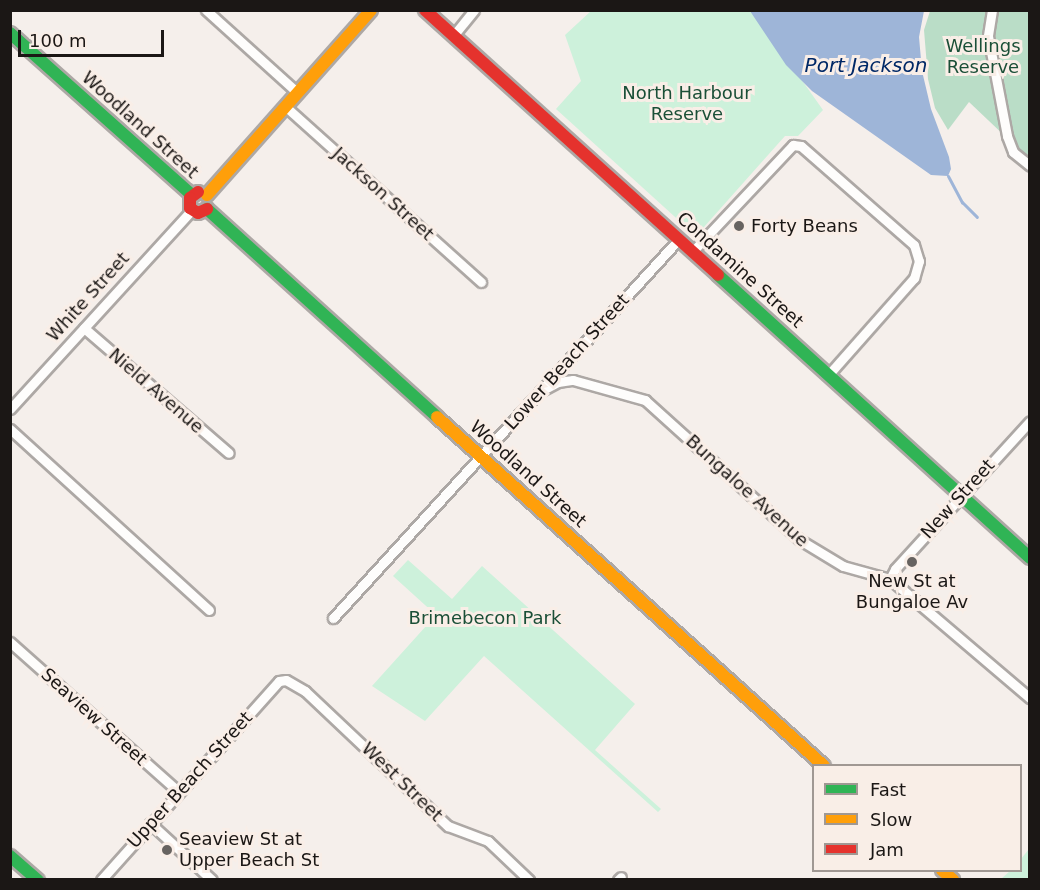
<!DOCTYPE html>
<html>
<head>
<meta charset="utf-8">
<style>
  body { margin:0 }
  #map { position:relative; width:1040px; height:890px; overflow:hidden; background:#f5efeb; font-family:"DejaVu Sans",sans-serif }
  div>[style] { position:absolute }
  [style*='--x'] { left:calc(var(--x)*1px); top:calc(var(--y)*1px); width:calc(var(--w)*1px); rotate:calc(var(--a)*1deg) }
  .green>* { inset:0; background:#cdf1db }
  .forest>* { inset:0; background:#baddc7 }
  .water>* { inset:0; background:#9eb5d8 }
  .stream>* { height:3px; margin:-1.5px; padding:0 1.5px; transform-origin:1.5px; border-radius:1.5px; background:#9eb5d8 }
  .roads { filter:drop-shadow(2px 0 #ada8a5) drop-shadow(-2px 0 #ada8a5) drop-shadow(0 2px #ada8a5) drop-shadow(0 -2px #ada8a5) }
  .street>* { height:9px; margin:-4.5px; padding:0 4.5px; transform-origin:4.5px; border-radius:4.5px; background:#fefdfc }
  .fast>* { height:12px; margin:-6px; padding:0 6px; transform-origin:6px; border-radius:6px; background:#30b455 }
  .slow>* { height:12px; margin:-6px; padding:0 6px; transform-origin:6px; border-radius:6px; background:#ff9f0a }
  .jam>* { height:12px; margin:-6px; padding:0 6px; transform-origin:6px; border-radius:6px; background:#e5322d }
  .dots>* { width:16px; height:16px; translate:-50% -50%; box-sizing:border-box; border:3px solid #f9eee7; border-radius:50% }
  span { translate:-50% -50%; white-space:nowrap; text-align:center; line-height:1.15; -webkit-text-stroke:6px #f9eee7; paint-order:stroke }
  .park-label { font-size:18px; color:#1a4f37 }
  .street-label { font-size:18px; color:#1b1715 }
  .poi-label { font-size:18px; color:#1b1715 }
  .left { translate:0 -50%; text-align:left }
  .water-label { font-size:20px; color:#002866; font-style:italic }
  .frame { position:absolute; inset:0; border:12px solid #1b1715; pointer-events:none }
  .legend { position:absolute; left:812px; top:764px; width:210px; height:108px; box-sizing:border-box; background:#f9eee7; border:2px solid #a09893; margin:0; padding:8px 10px; list-style:none; font-size:18px; color:#1b1715 }
  .legend li { display:flex; align-items:center; gap:12px; height:30px }
  .legend b { width:30px; border:2px solid #a09893 }
  .scale { position:absolute; left:18px; top:30px; width:146px; height:27px; box-sizing:border-box; border:3px solid #1b1715; border-top:0; padding-left:8px; font-size:18px; line-height:21px; white-space:nowrap; color:#1b1715; -webkit-text-stroke:4px #f9eee7; paint-order:stroke }
</style>
</head>
<body>
<div id="map">
  <div class="green">
    <div style="clip-path:polygon(752px 10px,823px 110px,798px 136px,785px 136px,696px 236px,556px 109px,581px 81px,565px 35px,591px 11px)"></div>
    <div style="clip-path:polygon(408px 560px,452px 599px,482px 566px,635px 704px,595px 750px,661px 809px,658px 812px,484px 656px,425px 721px,372px 686px,436px 615px,393px 576px)"></div>
    <div style="clip-path:polygon(1029px 849px,1029px 879px,1001px 879px,1010px 871px,1020px 870px,1021px 859px)"></div>
  </div>
  <div class="forest">
    <div style="clip-path:polygon(930px 11px,1029px 11px,1029px 159px,969px 102px,948px 130px,935px 108px,928px 79px,924px 30px)"></div>
  </div>
  <div class="water">
    <div style="clip-path:polygon(750px 11px,924px 11px,919px 37px,922px 71px,931px 109px,949px 157px,951px 169px,948px 176px,931px 175px,812px 91px,786px 65px)"></div>
  </div>
  <div class="stream">
    <div style="--x:948;--y:176;--w:30;--a:62"></div>
    <div style="--x:962;--y:202;--w:21;--a:45"></div>
  </div>
  <div class="roads">
    <div class="street">
      <div style="--x:206;--y:10;--w:124;--a:42.1"></div>
      <div style="--x:992;--y:10;--w:26;--a:99"></div>
      <div style="--x:988;--y:36;--w:102;--a:79.2"></div>
      <div style="--x:1007;--y:136;--w:17;--a:69"></div>
      <div style="--x:1013;--y:152;--w:22;--a:39"></div>
      <div style="--x:453;--y:36;--w:33;--a:-51"></div>
      <div style="--x:286;--y:107;--w:262;--a:41.9"></div>
      <div style="--x:693;--y:251;--w:146;--a:-46.7"></div>
      <div style="--x:793;--y:145;--w:8;--a:7"></div>
      <div style="--x:801;--y:146;--w:150;--a:41.2"></div>
      <div style="--x:914;--y:245;--w:17;--a:73"></div>
      <div style="--x:919;--y:261;--w:18;--a:106"></div>
      <div style="--x:914;--y:278;--w:128;--a:131.5"></div>
      <div style="--x:84;--y:328;--w:191;--a:40.8"></div>
      <div style="--x:541;--y:391;--w:19;--a:-28"></div>
      <div style="--x:558;--y:382;--w:15;--a:-8"></div>
      <div style="--x:573;--y:380;--w:75;--a:15.5"></div>
      <div style="--x:645;--y:400;--w:209;--a:42.1"></div>
      <div style="--x:800;--y:540;--w:50;--a:31.2"></div>
      <div style="--x:843;--y:566;--w:49;--a:15.5"></div>
      <div style="--x:890;--y:579;--w:184;--a:40.4"></div>
      <div style="--x:10;--y:409;--w:270;--a:-47.6"></div>
      <div style="--x:10;--y:429;--w:269;--a:42.3"></div>
      <div style="--x:890;--y:579;--w:11;--a:-63"></div>
      <div style="--x:895;--y:569;--w:200;--a:-47.6"></div>
      <div style="--x:333;--y:618;--w:513;--a:-47.61"></div>
      <div style="--x:10;--y:642;--w:225;--a:41.6"></div>
      <div style="--x:150;--y:823;--w:84;--a:42.6"></div>
      <div style="--x:101;--y:880;--w:267;--a:-48.2"></div>
      <div style="--x:279;--y:681;--w:7;--a:-8"></div>
      <div style="--x:286;--y:680;--w:22;--a:30"></div>
      <div style="--x:305;--y:691;--w:197;--a:43.4"></div>
      <div style="--x:448;--y:826;--w:43;--a:20.6"></div>
      <div style="--x:488;--y:841;--w:57;--a:43.6"></div>
      <div style="--x:618;--y:880;--w:4;--a:-45"></div>
    </div>
    <div class="fast">
      <div style="--x:10;--y:33;--w:244;--a:41.7"></div>
      <div style="--x:207;--y:209;--w:310;--a:42.1"></div>
      <div style="--x:718;--y:275;--w:421;--a:42.2"></div>
      <div style="--x:10;--y:856;--w:37;--a:41"></div>
    </div>
    <div class="slow">
      <div style="--x:207;--y:195;--w:247;--a:-48.4"></div>
      <div style="--x:437;--y:417;--w:521;--a:42.04"></div>
      <div style="--x:942;--y:870;--w:15;--a:42"></div>
    </div>
    <div class="jam">
      <div style="--x:425;--y:10;--w:395;--a:42.1"></div>
      <div style="--x:198;--y:192;--w:10;--a:143"></div>
      <div style="--x:190;--y:198;--w:10;--a:90"></div>
      <div style="--x:190;--y:208;--w:9;--a:32"></div>
      <div style="--x:198;--y:213;--w:10;--a:-24"></div>
    </div>
  </div>
  <div class="dots">
    <div style="left:739px;top:226px;background:#676360"></div>
    <div style="left:912px;top:562px;background:#676360"></div>
    <div style="left:167px;top:850px;background:#676360"></div>
  </div>
  <div class="park-label">
    <span style="left:983px;top:57px">Wellings<br>Reserve</span>
    <span style="left:687px;top:104px">North Harbour<br>Reserve</span>
    <span style="left:485px;top:618px">Brimebecon Park</span>
  </div>
  <div class="street-label">
    <span style="left:140px;top:125px;rotate:42deg">Woodland Street</span>
    <span style="left:383px;top:194px;rotate:42deg">Jackson Street</span>
    <span style="left:740px;top:270px;rotate:42deg">Condamine Street</span>
    <span style="left:88px;top:297px;rotate:-48deg">White Street</span>
    <span style="left:567px;top:362px;rotate:-48deg">Lower Beach Street</span>
    <span style="left:156px;top:391px;rotate:41deg">Nield Avenue</span>
    <span style="left:528px;top:474px;rotate:42deg">Woodland Street</span>
    <span style="left:747px;top:491px;rotate:42deg">Bungaloe Avenue</span>
    <span style="left:958px;top:499px;rotate:-48deg">New Street</span>
    <span style="left:94px;top:717px;rotate:42deg">Seaview Street</span>
    <span style="left:190px;top:780px;rotate:-48deg">Upper Beach Street</span>
    <span style="left:402px;top:782px;rotate:44deg">West Street</span>
  </div>
  <div class="poi-label">
    <span class="left" style="left:751px;top:226px">Forty Beans</span>
    <span style="left:912px;top:592px">New St at<br>Bungaloe Av</span>
    <span class="left" style="left:179px;top:850px">Seaview St at<br>Upper Beach St</span>
  </div>
  <div class="water-label">
    <span style="left:866px;top:65px">Port Jackson</span>
  </div>
  <div class="frame"></div>
  <ul class="legend">
  <li><b style="height:8px;background:#30b455"></b>Fast</li>
  <li><b style="height:8px;background:#ff9f0a"></b>Slow</li>
  <li><b style="height:8px;background:#e5322d"></b>Jam</li>
  </ul>
  <div class="scale">100 m</div>
</div>
</body>
</html>
